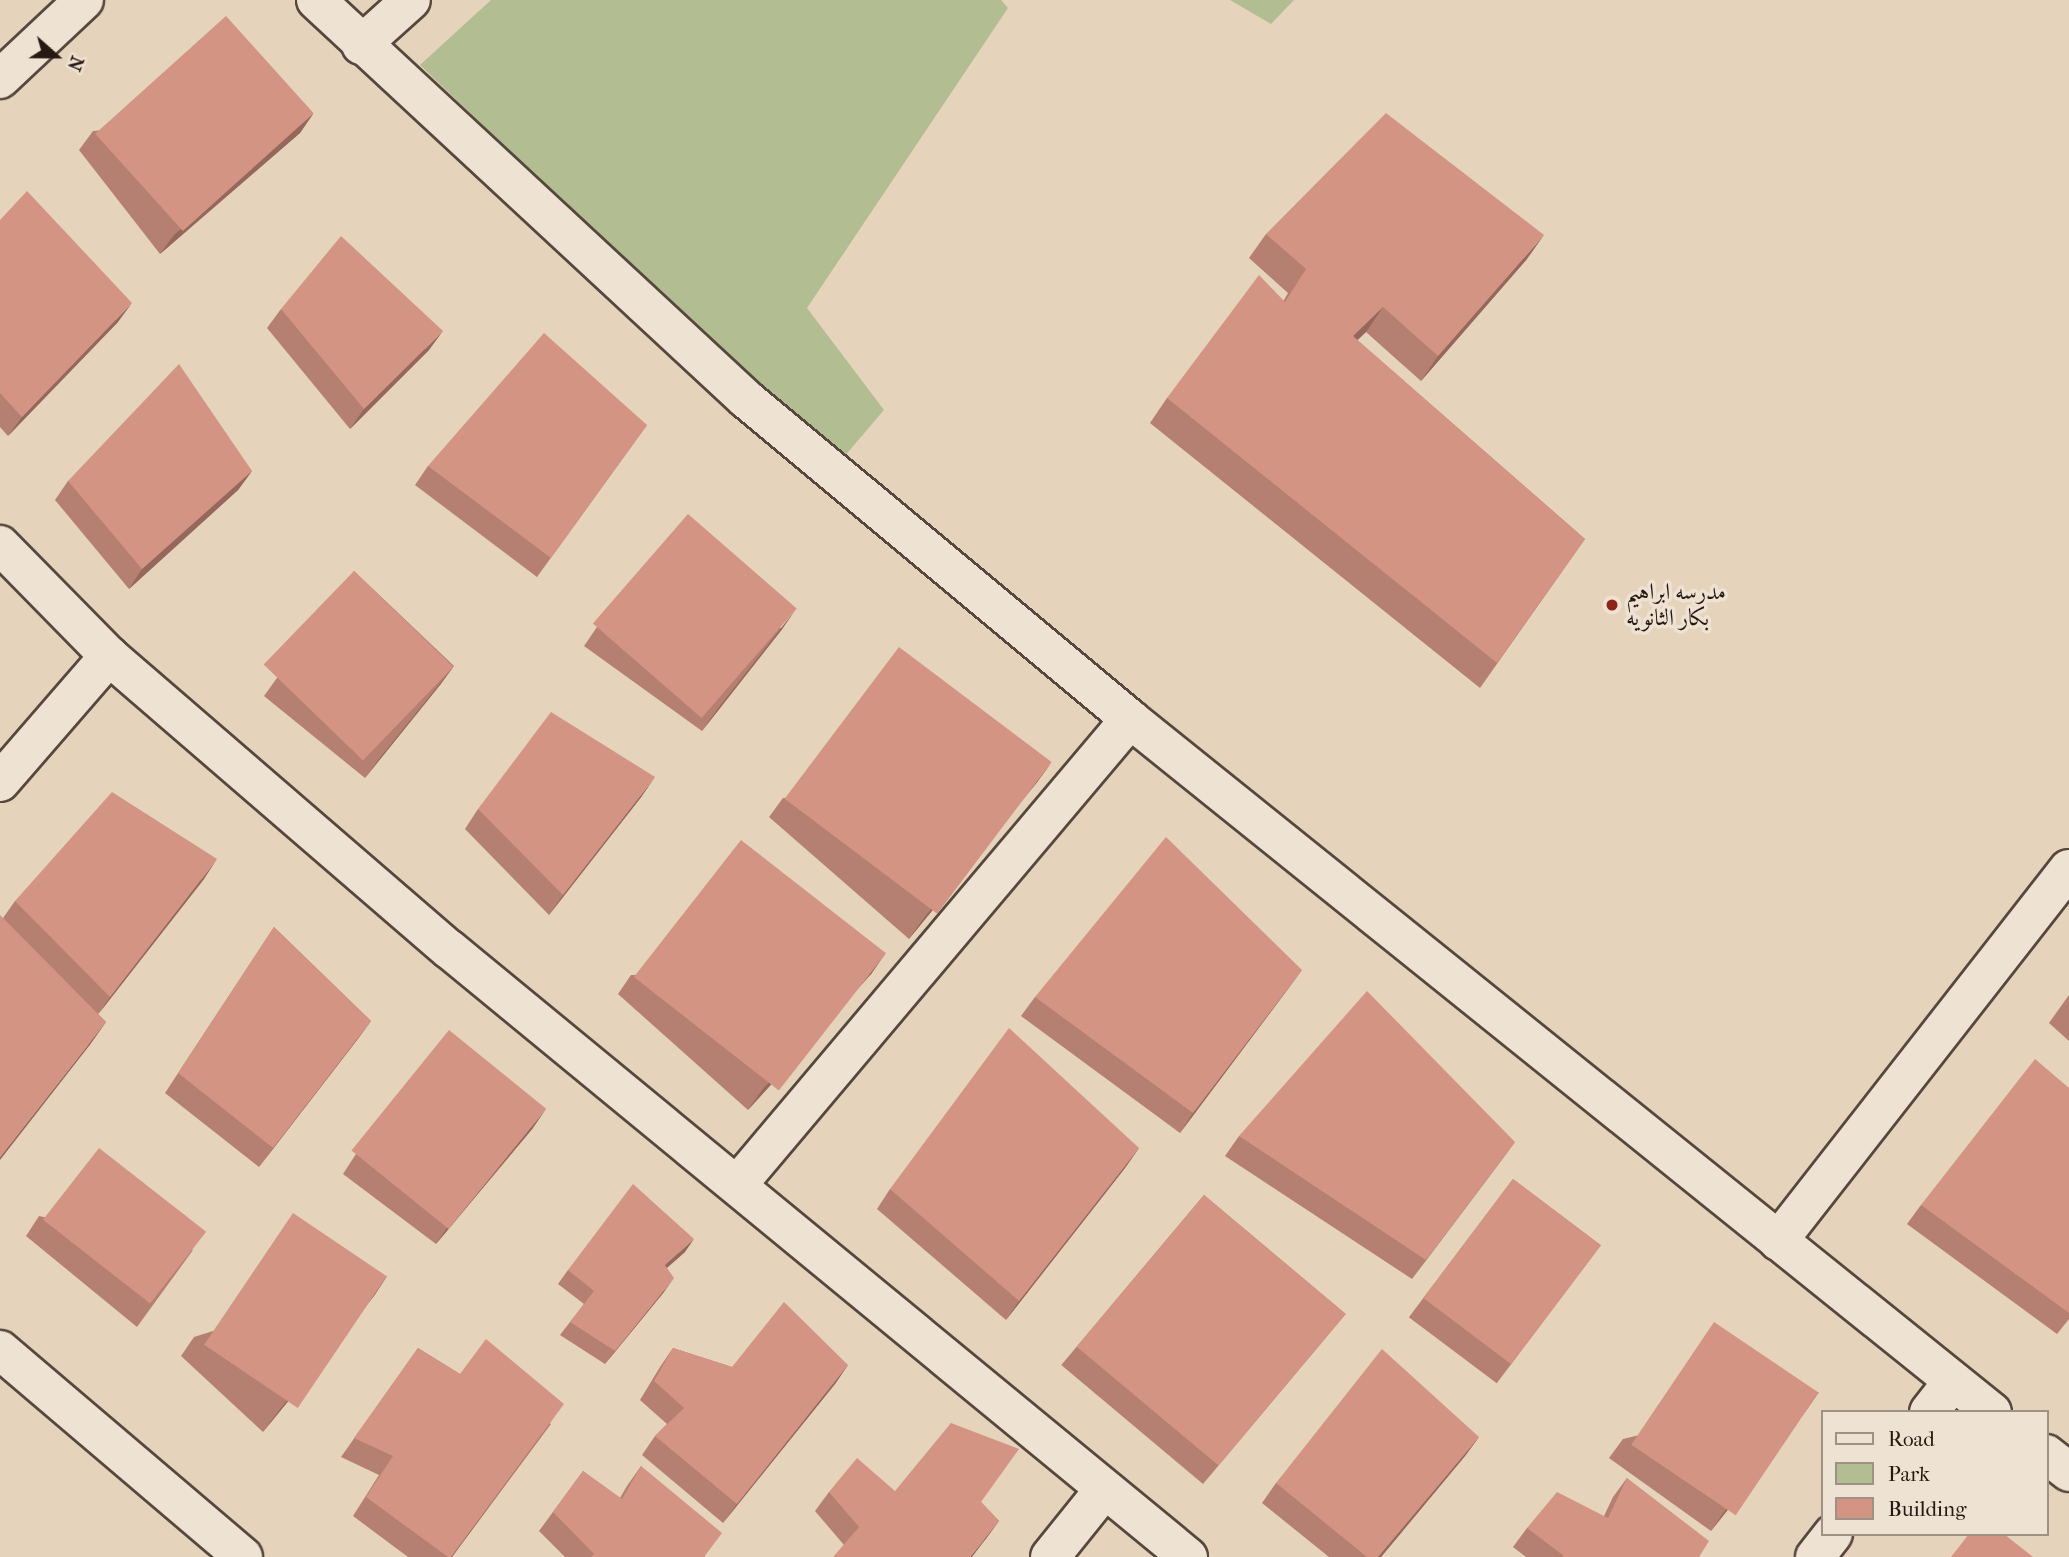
<!DOCTYPE html>
<html>
<head>
<meta charset="utf-8">
<style>
  body { margin:0 }
  #map { position:relative; width:2069px; height:1557px; overflow:hidden; background:#e5d3bb; font-family:"IM FELL French Canon",Amiri,serif }
  div>[style] { position:absolute }
  [style*='--x'] { left:calc(var(--x)*1px); top:calc(var(--y)*1px); width:calc(var(--w)*1px); rotate:calc(var(--a)*1deg) }
  .green>* { inset:0; background:#b2bd92 }
  .roads { filter:drop-shadow(2px 0 #56483d) drop-shadow(-2px 0 #56483d) drop-shadow(0 2px #56483d) drop-shadow(0 -2px #56483d) }
  .street>* { height:38px; margin:-19px; padding:0 19px; transform-origin:19px; border-radius:19px; background:#eee2d3 }
  .wall>* { inset:0; background:#b57f71; transform-origin:0 0 }
  .shaded-wall>* { inset:0; background:#94685c }
  .building>* { inset:0; background:#d39483; transform-origin:0 0 }
  .dots>* { width:19px; height:19px; translate:-50% -50%; box-sizing:border-box; border:4px solid #eee2d3; border-radius:50% }
  span { translate:-50% -50%; white-space:nowrap; text-align:center; line-height:1.15; -webkit-text-stroke:7px #eee2d3; paint-order:stroke }
  .poi-label { font-size:23px; color:#261913 }
  .left { translate:0 -50%; text-align:left }
  .legend { position:absolute; left:1821px; top:1410px; width:228px; height:126px; box-sizing:border-box; background:#eee2d3; border:2px solid #9e9286; margin:0; padding:9px 12px; list-style:none; font-size:21px; color:#261913 }
  .legend li { display:flex; align-items:center; gap:14px; height:35px }
  .legend b { width:35px; border:2px solid #9e9286 }
  .north { position:absolute; left:21px; top:21px; width:70px; height:70px; -webkit-text-stroke:5px #eee2d3; paint-order:stroke; rotate:111deg; font-size:19px; font-weight:700; line-height:28px; text-align:center; color:#261913 }
  .north::after { content:''; display:block; margin:auto; width:24px; height:32px; background:#261913; clip-path:polygon(50% 0,100% 100%,50% 72%,0 100%) }
</style>
</head>
<body>
<div id="map">
  <div class="green">
    <div style="clip-path:polygon(491px 0,1001px 0,1008px 8px,807px 308px,884px 410px,837px 465px,420px 65px)"></div>
    <div style="clip-path:polygon(1230px 0,1294px 0,1271px 24px)"></div>
  </div>
  <div class="roads">
    <div class="street">
      <div style="--x:316;--y:0;--w:587;--a:42.86"></div>
      <div style="--x:746;--y:399;--w:500;--a:39.8"></div>
      <div style="--x:1130;--y:719;--w:1106;--a:38.8"></div>
      <div style="--x:361;--y:45;--w:67;--a:-42"></div>
      <div style="--x:0;--y:79;--w:115;--a:-43.2"></div>
      <div style="--x:0;--y:545;--w:156;--a:45.5"></div>
      <div style="--x:109;--y:656;--w:449;--a:40.8"></div>
      <div style="--x:449;--y:949;--w:957;--a:39.45"></div>
      <div style="--x:0;--y:782;--w:167;--a:-49.1"></div>
      <div style="--x:738;--y:1184;--w:608;--a:-49.87"></div>
      <div style="--x:1778;--y:1241;--w:472;--a:-52"></div>
      <div style="--x:0;--y:1350;--w:319;--a:40.4"></div>
      <div style="--x:1929;--y:1412;--w:39;--a:-52"></div>
      <div style="--x:2046;--y:1454;--w:29;--a:38"></div>
      <div style="--x:1050;--y:1557;--w:85;--a:-51.2"></div>
      <div style="--x:1815;--y:1557;--w:29;--a:-52"></div>
    </div>
  </div>
  <div class="wall">
    <div style="clip-path:polygon(313px 114px,300px 133px,160px 254px,79px 150px,93px 131px)"></div>
    <div style="clip-path:polygon(0 220px,118px 322px,8px 436px,0 427px)"></div>
    <div style="clip-path:polygon(1266px 234px,1527px 259px,1421px 381px,1366px 332px,1357px 340px,1585px 539px,1480px 688px,1150px 423px,1167px 398px,1284px 300px,1288px 293px,1249px 258px)"></div>
    <div style="clip-path:polygon(281px 309px,429px 350px,350px 429px,267px 328px)"></div>
    <div style="clip-path:polygon(647px 425px,537px 577px,415px 485px,428px 466px)"></div>
    <div style="clip-path:polygon(252px 471px,238px 490px,129px 589px,55px 500px,68px 481px)"></div>
    <div style="clip-path:polygon(354px 571px,454px 666px,440px 685px,365px 778px,264px 696px)"></div>
    <div style="clip-path:polygon(597px 627px,783px 628px,702px 731px,584px 646px)"></div>
    <div style="clip-path:polygon(1038px 781px,909px 939px,769px 817px,783px 798px)"></div>
    <div style="clip-path:polygon(642px 796px,549px 915px,465px 829px,478px 809px)"></div>
    <div style="clip-path:polygon(204px 879px,98px 1014px,106px 1022px,89px 1046px,3px 918px,15px 901px)"></div>
    <div style="clip-path:polygon(274px 927px,371px 1021px,357px 1040px,259px 1167px,165px 1093px)"></div>
    <div style="clip-path:polygon(1302px 970px,1180px 1133px,1021px 1016px,1035px 997px)"></div>
    <div style="clip-path:polygon(872px 973px,748px 1110px,618px 994px,631px 975px)"></div>
    <div style="clip-path:polygon(2069px 995px,2069px 1041px,2049px 1023px)"></div>
    <div style="clip-path:polygon(2069px 1088px,2069px 1319px,2057px 1334px,1907px 1224px,1921px 1205px)"></div>
    <div style="clip-path:polygon(533px 1128px,436px 1244px,343px 1174px,356px 1154px)"></div>
    <div style="clip-path:polygon(1239px 1136px,1515px 1142px,1412px 1279px,1225px 1156px)"></div>
    <div style="clip-path:polygon(1139px 1148px,1125px 1168px,1006px 1320px,877px 1209px,890px 1189px)"></div>
    <div style="left:1513px;top:1179px;width:110px;height:173px;rotate:37deg"></div>
    <div style="left:1204px;top:1195px;width:185px;height:222px;rotate:40deg"></div>
    <div style="clip-path:polygon(39px 1216px,193px 1250px,137px 1327px,26px 1236px)"></div>
    <div style="clip-path:polygon(685px 1252px,667px 1268px,664px 1292px,605px 1364px,560px 1335px,584px 1304px,558px 1284px,568px 1270px)"></div>
    <div style="clip-path:polygon(387px 1276px,374px 1296px,263px 1432px,181px 1356px,194px 1337px)"></div>
    <div style="clip-path:polygon(418px 1348px,460px 1374px,551px 1424px,452px 1557px,408px 1557px,353px 1516px,379px 1475px,341px 1457px)"></div>
    <div style="clip-path:polygon(673px 1348px,732px 1367px,848px 1365px,835px 1384px,723px 1523px,642px 1455px,655px 1436px,667px 1424px,640px 1400px,660px 1367px)"></div>
    <div style="clip-path:polygon(1819px 1392px,1805px 1412px,1711px 1531px,1609px 1458px,1623px 1439px)"></div>
    <div style="clip-path:polygon(1479px 1437px,1465px 1456px,1381px 1557px,1329px 1557px,1262px 1503px,1276px 1483px)"></div>
    <div style="clip-path:polygon(641px 1466px,705px 1557px,565px 1557px,539px 1531px,583px 1471px,620px 1498px,627px 1486px)"></div>
    <div style="clip-path:polygon(1627px 1478px,1699px 1557px,1526px 1557px,1513px 1547px,1527px 1528px,1604px 1516px,1613px 1497px)"></div>
    <div style="clip-path:polygon(895px 1491px,981px 1502px,999px 1521px,985px 1540px,844px 1545px,815px 1511px,829px 1492px)"></div>
  </div>
  <div class="shaded-wall">
    <div style="clip-path:polygon(313px 114px,300px 133px,160px 254px,174px 235px)"></div>
    <div style="clip-path:polygon(1544px 235px,1527px 259px,1421px 381px,1438px 356px)"></div>
    <div style="clip-path:polygon(132px 303px,118px 322px,8px 436px,22px 417px)"></div>
    <div style="clip-path:polygon(1383px 307px,1366px 332px,1336px 361px,1353px 336px)"></div>
    <div style="clip-path:polygon(443px 331px,429px 350px,350px 429px,364px 409px)"></div>
    <div style="clip-path:polygon(252px 471px,238px 490px,129px 589px,142px 569px)"></div>
    <div style="clip-path:polygon(796px 609px,783px 628px,702px 731px,716px 711px)"></div>
    <div style="clip-path:polygon(454px 666px,440px 685px,365px 778px,379px 759px)"></div>
    <div style="clip-path:polygon(1052px 762px,1038px 781px,909px 939px,923px 919px)"></div>
    <div style="clip-path:polygon(655px 777px,642px 796px,549px 915px,563px 895px)"></div>
    <div style="clip-path:polygon(217px 859px,204px 879px,97px 1016px,110px 997px)"></div>
    <div style="clip-path:polygon(885px 954px,872px 973px,748px 1110px,762px 1090px)"></div>
    <div style="clip-path:polygon(1302px 970px,1288px 989px,1180px 1133px,1193px 1113px)"></div>
    <div style="clip-path:polygon(371px 1021px,357px 1040px,259px 1167px,273px 1148px)"></div>
    <div style="clip-path:polygon(106px 1022px,89px 1046px,0 1160px,0 1157px)"></div>
    <div style="clip-path:polygon(546px 1109px,533px 1128px,436px 1244px,449px 1225px)"></div>
    <div style="clip-path:polygon(1515px 1142px,1501px 1161px,1412px 1279px,1426px 1260px)"></div>
    <div style="clip-path:polygon(1139px 1148px,1125px 1168px,1006px 1320px,1019px 1301px)"></div>
    <div style="clip-path:polygon(694px 1239px,685px 1252px,655px 1278px,665px 1265px)"></div>
    <div style="clip-path:polygon(387px 1276px,374px 1296px,263px 1432px,277px 1413px)"></div>
    <div style="clip-path:polygon(674px 1278px,664px 1292px,605px 1364px,615px 1351px)"></div>
    <div style="clip-path:polygon(848px 1365px,835px 1384px,723px 1523px,737px 1504px)"></div>
    <div style="clip-path:polygon(1819px 1392px,1805px 1412px,1711px 1531px,1724px 1512px)"></div>
    <div style="clip-path:polygon(564px 1404px,452px 1557px,451px 1557px)"></div>
    <div style="clip-path:polygon(1479px 1437px,1465px 1456px,1381px 1557px,1378px 1557px)"></div>
    <div style="clip-path:polygon(999px 1521px,985px 1540px,972px 1557px,970px 1557px)"></div>
  </div>
  <div class="building">
    <div style="left:226px;top:16px;width:131px;height:176px;rotate:48deg"></div>
    <div style="clip-path:polygon(1386px 113px,1544px 235px,1438px 356px,1383px 307px,1353px 336px,1585px 539px,1497px 663px,1167px 398px,1259px 275px,1285px 302px,1306px 269px,1266px 234px)"></div>
    <div style="clip-path:polygon(27px 191px,132px 303px,22px 417px,0 393px,0 220px)"></div>
    <div style="clip-path:polygon(341px 236px,443px 331px,364px 409px,281px 309px)"></div>
    <div style="clip-path:polygon(544px 333px,647px 425px,551px 558px,428px 466px)"></div>
    <div style="clip-path:polygon(179px 364px,252px 471px,142px 569px,68px 481px)"></div>
    <div style="left:688px;top:514px;width:144px;height:145px;rotate:41deg"></div>
    <div style="left:354px;top:571px;width:138px;height:130px;rotate:44deg"></div>
    <div style="left:899px;top:647px;width:191px;height:190px;rotate:37deg"></div>
    <div style="clip-path:polygon(551px 712px,655px 777px,563px 895px,478px 809px)"></div>
    <div style="clip-path:polygon(112px 792px,217px 859px,110px 997px,15px 901px)"></div>
    <div style="clip-path:polygon(1166px 837px,1302px 970px,1193px 1113px,1035px 997px)"></div>
    <div style="left:741px;top:840px;width:184px;height:174px;rotate:38deg"></div>
    <div style="clip-path:polygon(0 915px,106px 1022px,0 1157px)"></div>
    <div style="clip-path:polygon(274px 927px,371px 1021px,273px 1148px,178px 1073px)"></div>
    <div style="clip-path:polygon(1367px 991px,1515px 1142px,1426px 1260px,1239px 1136px)"></div>
    <div style="clip-path:polygon(1009px 1028px,1139px 1148px,1019px 1301px,890px 1189px)"></div>
    <div style="left:449px;top:1030px;width:125px;height:155px;rotate:39deg"></div>
    <div style="clip-path:polygon(2035px 1059px,2069px 1088px,2069px 1313px,1921px 1205px)"></div>
    <div style="left:99px;top:1148px;width:136px;height:91px;rotate:38deg"></div>
    <div style="left:1513px;top:1179px;width:110px;height:149px;rotate:37deg"></div>
    <div style="clip-path:polygon(633px 1184px,694px 1239px,665px 1265px,674px 1278px,615px 1351px,570px 1322px,594px 1291px,568px 1270px)"></div>
    <div style="left:1204px;top:1195px;width:185px;height:198px;rotate:40deg"></div>
    <div style="left:293px;top:1213px;width:113px;height:159px;rotate:34deg"></div>
    <div style="clip-path:polygon(784px 1302px,848px 1365px,737px 1504px,655px 1436px,684px 1408px,654px 1381px,673px 1348px,732px 1367px)"></div>
    <div style="left:1714px;top:1322px;width:126px;height:148px;rotate:34deg"></div>
    <div style="clip-path:polygon(486px 1339px,564px 1404px,451px 1557px,448px 1557px,366px 1497px,393px 1456px,354px 1438px,418px 1348px,460px 1374px)"></div>
    <div style="clip-path:polygon(1382px 1349px,1479px 1437px,1378px 1557px,1367px 1557px,1276px 1483px)"></div>
    <div style="clip-path:polygon(951px 1423px,1019px 1449px,981px 1502px,999px 1521px,970px 1557px,833px 1557px,859px 1527px,829px 1492px,857px 1458px,895px 1491px)"></div>
    <div style="clip-path:polygon(641px 1466px,722px 1533px,704px 1557px,591px 1557px,594px 1554px,553px 1512px,583px 1471px,622px 1499px)"></div>
    <div style="clip-path:polygon(1627px 1478px,1709px 1541px,1699px 1557px,1562px 1557px,1564px 1556px,1527px 1528px,1557px 1492px,1608px 1518px)"></div>
    <div style="clip-path:polygon(1969px 1534px,2004px 1534px,2033px 1557px,1951px 1557px)"></div>
  </div>
  <div class="dots">
    <div style="left:1612px;top:605px;background:#8f2418"></div>
  </div>
  <div class="poi-label">
    <span class="left" style="left:1626px;top:605px">مدرسه ابراهيم<br>بكار الثانويه</span>
  </div>
  <ul class="legend">
  <li><b style="height:9px;background:#eee2d3"></b>Road</li>
  <li><b style="height:19px;background:#b2bd92"></b>Park</li>
  <li><b style="height:19px;background:#d39483"></b>Building</li>
  </ul>
  <div class="north">N</div>
</div>
</body>
</html>
